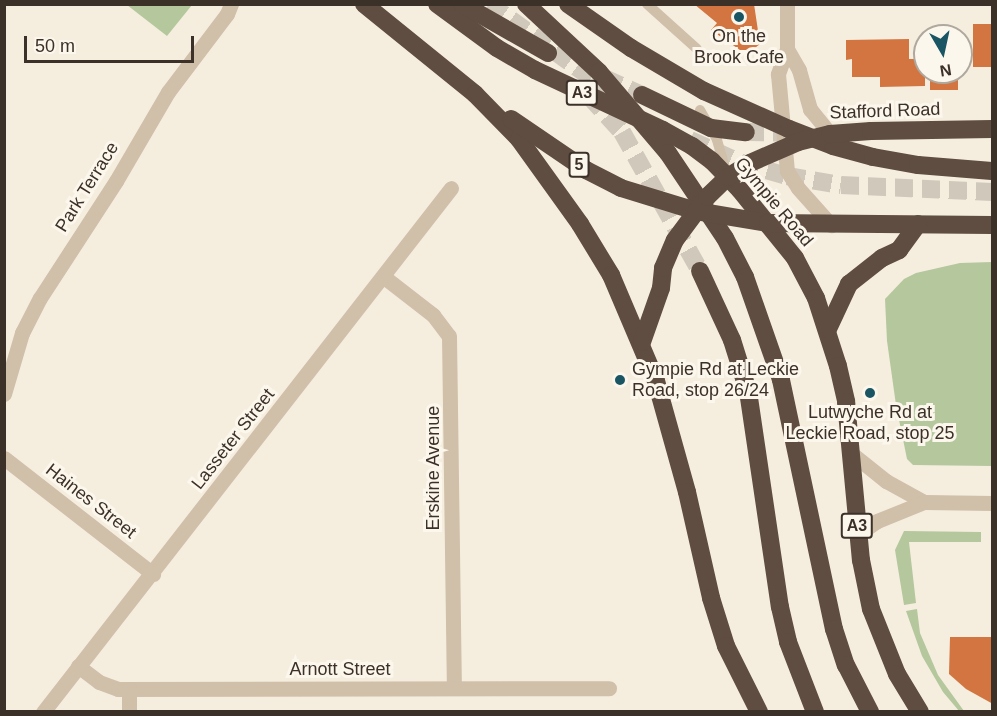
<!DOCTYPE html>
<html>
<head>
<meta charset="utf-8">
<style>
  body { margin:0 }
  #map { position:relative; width:997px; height:716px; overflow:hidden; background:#f5eedf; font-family:Arial,sans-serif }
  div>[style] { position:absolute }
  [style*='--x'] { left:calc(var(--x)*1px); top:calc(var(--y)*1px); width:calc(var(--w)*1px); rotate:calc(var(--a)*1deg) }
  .green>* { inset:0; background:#b4c79d }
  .building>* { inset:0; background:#d37540; transform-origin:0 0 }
  .highway-tunnel>* { height:18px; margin-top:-9px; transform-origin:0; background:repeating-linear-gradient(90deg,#d0c8bb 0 18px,transparent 0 27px) }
  .lane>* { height:10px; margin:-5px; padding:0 5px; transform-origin:5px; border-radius:5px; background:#d0bfa9 }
  .street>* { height:15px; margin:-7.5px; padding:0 7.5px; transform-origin:7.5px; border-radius:7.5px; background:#d0bfa9 }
  .highway>* { height:18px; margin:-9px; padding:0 9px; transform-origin:9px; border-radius:9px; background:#5e4d40 }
  .dots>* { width:16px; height:16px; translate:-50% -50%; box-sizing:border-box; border:3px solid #fcf7ec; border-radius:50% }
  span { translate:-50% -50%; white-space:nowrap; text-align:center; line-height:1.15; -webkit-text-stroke:6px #fcf7ec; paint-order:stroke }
  .shield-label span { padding:2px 4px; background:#fcf7ec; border:2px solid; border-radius:4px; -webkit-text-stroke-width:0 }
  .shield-label { font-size:16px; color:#3c3129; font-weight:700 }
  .poi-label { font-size:18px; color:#3c3129 }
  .left { translate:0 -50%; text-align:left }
  .street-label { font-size:18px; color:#3c3129 }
  .frame { position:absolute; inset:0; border:6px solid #3c3129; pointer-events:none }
  .north { position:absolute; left:913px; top:24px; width:60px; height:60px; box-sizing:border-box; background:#fcf7ec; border:2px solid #afa89e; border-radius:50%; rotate:171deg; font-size:16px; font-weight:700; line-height:24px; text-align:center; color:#3c3129 }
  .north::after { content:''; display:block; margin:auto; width:21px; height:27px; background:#195563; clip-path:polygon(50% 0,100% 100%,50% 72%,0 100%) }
  .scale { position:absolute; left:24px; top:36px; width:170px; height:27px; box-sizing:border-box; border:3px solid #3c3129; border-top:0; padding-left:8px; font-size:18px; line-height:21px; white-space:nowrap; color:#3c3129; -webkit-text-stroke:4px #fcf7ec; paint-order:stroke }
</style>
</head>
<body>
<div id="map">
  <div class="green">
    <div style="clip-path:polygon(127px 5px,192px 5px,167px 36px)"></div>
    <div style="clip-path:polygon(992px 262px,992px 466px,913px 465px,907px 459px,896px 405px,887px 341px,885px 299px,904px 279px,916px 273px,960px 263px)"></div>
    <div style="clip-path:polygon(904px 531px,981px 532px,981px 542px,909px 542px,916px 603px,904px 605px,895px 550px)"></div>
    <div style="clip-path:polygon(917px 609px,920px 633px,938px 675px,964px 711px,959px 711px,943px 692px,922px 656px,906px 611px)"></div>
  </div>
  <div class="building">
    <div style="clip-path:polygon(694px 4px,754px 4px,760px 44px,751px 51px,740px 50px,711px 30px,717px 23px)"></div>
    <div style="left:973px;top:24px;width:20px;height:43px"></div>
    <div style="clip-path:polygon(909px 39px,909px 59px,925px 59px,925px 86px,880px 87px,880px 77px,852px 77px,852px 59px,846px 60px,846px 40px)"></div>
    <div style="left:930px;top:72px;width:28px;height:18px"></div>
    <div style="clip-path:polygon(950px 637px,993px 637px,993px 704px,966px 689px,949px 674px)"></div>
  </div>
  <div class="highway-tunnel">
    <div style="--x:489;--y:4;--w:155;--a:35.8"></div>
    <div style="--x:604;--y:78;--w:42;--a:24.1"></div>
    <div style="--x:589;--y:96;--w:49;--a:47.5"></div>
    <div style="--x:622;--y:132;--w:159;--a:60.7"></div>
    <div style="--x:746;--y:132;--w:53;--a:1.1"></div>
    <div style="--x:690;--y:140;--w:56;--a:24.3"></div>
    <div style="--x:741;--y:163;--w:48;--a:15.8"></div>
    <div style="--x:787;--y:176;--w:55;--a:9.5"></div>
    <div style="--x:841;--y:185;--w:151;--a:2.7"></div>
  </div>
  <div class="lane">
    <div style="--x:647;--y:4;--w:67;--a:42"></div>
    <div style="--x:700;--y:110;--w:34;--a:60"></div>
    <div style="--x:717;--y:140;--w:32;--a:74"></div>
  </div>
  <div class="street">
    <div style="--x:787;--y:4;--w:45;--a:90"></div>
    <div style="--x:787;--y:49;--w:27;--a:110"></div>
    <div style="--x:778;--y:74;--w:97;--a:84.7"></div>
    <div style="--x:787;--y:171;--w:20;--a:57"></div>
    <div style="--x:798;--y:188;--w:50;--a:48.3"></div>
    <div style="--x:787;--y:49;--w:24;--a:60"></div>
    <div style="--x:799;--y:70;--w:41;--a:74.2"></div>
    <div style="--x:810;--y:109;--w:32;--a:51"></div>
    <div style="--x:384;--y:277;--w:62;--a:37.8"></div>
    <div style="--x:433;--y:315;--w:26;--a:53"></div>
    <div style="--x:449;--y:336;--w:352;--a:89.2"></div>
    <div style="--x:4;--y:394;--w:64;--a:-73.6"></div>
    <div style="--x:22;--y:333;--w:39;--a:-63"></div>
    <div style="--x:40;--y:298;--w:140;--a:-57"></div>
    <div style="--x:116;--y:181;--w:103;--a:-59.7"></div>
    <div style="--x:168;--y:92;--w:98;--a:-52.9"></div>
    <div style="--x:227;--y:14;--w:11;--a:-68"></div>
    <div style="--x:851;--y:453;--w:45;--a:38.7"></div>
    <div style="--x:886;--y:481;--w:43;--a:28.9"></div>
    <div style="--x:4;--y:458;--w:189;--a:37.9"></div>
    <div style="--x:858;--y:534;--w:23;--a:-34"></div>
    <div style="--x:877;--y:521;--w:51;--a:-22"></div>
    <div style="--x:924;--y:502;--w:68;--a:0.8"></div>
    <div style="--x:78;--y:666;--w:26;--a:37"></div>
    <div style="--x:99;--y:682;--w:20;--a:20"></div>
    <div style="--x:118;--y:689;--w:491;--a:-0.1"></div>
    <div style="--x:43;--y:712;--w:664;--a:-52.09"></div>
    <div style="--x:129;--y:712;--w:23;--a:-90"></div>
  </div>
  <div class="highway">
    <div style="--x:364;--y:4;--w:143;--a:39"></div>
    <div style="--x:475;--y:94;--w:63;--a:45.6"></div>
    <div style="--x:519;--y:139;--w:105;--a:54.3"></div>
    <div style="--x:580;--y:224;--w:60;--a:58.7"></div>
    <div style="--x:611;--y:275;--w:115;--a:67"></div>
    <div style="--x:656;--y:381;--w:115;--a:74.4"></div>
    <div style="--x:687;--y:492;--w:109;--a:77.2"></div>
    <div style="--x:711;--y:598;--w:50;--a:72.6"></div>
    <div style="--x:726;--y:646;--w:74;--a:63.4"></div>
    <div style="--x:437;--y:4;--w:74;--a:36.3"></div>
    <div style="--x:497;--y:48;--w:44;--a:30.1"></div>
    <div style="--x:535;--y:70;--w:141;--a:25.1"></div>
    <div style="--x:663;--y:130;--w:33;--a:29"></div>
    <div style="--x:692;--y:146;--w:25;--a:37"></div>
    <div style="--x:712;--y:161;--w:40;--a:46"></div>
    <div style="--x:740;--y:190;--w:87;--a:51"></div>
    <div style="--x:795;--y:258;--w:45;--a:62.3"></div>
    <div style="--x:816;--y:298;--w:71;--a:72.1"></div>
    <div style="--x:838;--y:366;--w:37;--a:77"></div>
    <div style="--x:846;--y:402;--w:159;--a:84.6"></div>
    <div style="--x:861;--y:560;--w:50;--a:78.5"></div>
    <div style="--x:871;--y:609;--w:70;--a:68.2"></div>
    <div style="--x:897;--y:674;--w:44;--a:58.8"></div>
    <div style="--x:462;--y:4;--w:99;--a:29.7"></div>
    <div style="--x:526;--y:4;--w:100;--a:43"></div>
    <div style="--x:599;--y:72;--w:106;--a:49.6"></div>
    <div style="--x:668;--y:153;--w:102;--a:56.2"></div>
    <div style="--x:725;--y:238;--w:44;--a:62.9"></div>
    <div style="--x:745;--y:277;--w:109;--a:70.7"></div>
    <div style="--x:781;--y:380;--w:255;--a:78"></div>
    <div style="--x:834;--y:629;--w:38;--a:72"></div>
    <div style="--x:846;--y:665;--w:53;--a:62.9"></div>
    <div style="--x:568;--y:4;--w:77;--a:34.9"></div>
    <div style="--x:631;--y:48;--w:85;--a:30.5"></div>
    <div style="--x:704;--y:91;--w:93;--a:24.1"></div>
    <div style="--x:789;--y:129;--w:47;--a:21.1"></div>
    <div style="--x:833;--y:146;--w:41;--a:15.4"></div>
    <div style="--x:873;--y:157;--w:46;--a:10.1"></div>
    <div style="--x:918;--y:165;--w:74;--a:4.6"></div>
    <div style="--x:642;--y:95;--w:76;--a:25.6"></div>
    <div style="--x:711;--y:128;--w:35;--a:7"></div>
    <div style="--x:511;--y:119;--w:91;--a:34.2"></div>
    <div style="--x:586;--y:170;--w:39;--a:27"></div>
    <div style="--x:621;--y:188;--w:78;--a:17"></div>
    <div style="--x:696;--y:211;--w:73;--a:9.5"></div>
    <div style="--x:768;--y:223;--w:224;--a:0.5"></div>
    <div style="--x:700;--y:271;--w:76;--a:65.1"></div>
    <div style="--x:732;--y:340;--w:53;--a:72.6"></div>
    <div style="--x:748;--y:391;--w:218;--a:81.6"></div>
    <div style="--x:780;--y:607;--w:36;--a:77"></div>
    <div style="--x:788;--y:642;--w:75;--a:68.9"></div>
    <div style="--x:828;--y:329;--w:50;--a:-65"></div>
    <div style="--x:849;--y:284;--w:42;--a:-38.2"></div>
    <div style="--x:882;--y:258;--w:19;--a:-25"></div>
    <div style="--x:899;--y:250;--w:32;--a:-54"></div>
    <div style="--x:642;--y:342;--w:57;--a:-70.6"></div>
    <div style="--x:661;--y:288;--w:20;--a:-84"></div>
    <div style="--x:663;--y:268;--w:30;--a:-67"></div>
    <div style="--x:675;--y:240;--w:54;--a:-53.3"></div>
    <div style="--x:707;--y:197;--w:29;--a:-44"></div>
    <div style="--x:728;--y:177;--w:26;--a:-32"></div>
    <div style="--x:750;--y:163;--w:52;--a:-23.6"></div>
    <div style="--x:798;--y:142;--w:33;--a:-14"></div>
    <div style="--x:830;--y:134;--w:41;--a:-4.2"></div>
    <div style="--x:871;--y:131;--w:121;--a:-0.9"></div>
  </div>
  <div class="dots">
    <div style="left:739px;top:17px;background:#195563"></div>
    <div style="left:620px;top:380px;background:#195563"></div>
    <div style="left:870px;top:393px;background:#195563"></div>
  </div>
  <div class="shield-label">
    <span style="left:582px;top:93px">A3</span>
    <span style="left:579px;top:165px">5</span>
    <span style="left:857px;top:526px">A3</span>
  </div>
  <div class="poi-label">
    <span style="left:739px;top:47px">On the<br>Brook Cafe</span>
    <span class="left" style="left:632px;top:380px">Gympie Rd at Leckie<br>Road, stop 26/24</span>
    <span style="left:870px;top:423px">Lutwyche Rd at<br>Leckie Road, stop 25</span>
  </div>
  <div class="street-label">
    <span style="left:885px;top:111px;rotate:-2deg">Stafford Road</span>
    <span style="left:87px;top:187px;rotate:-58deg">Park Terrace</span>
    <span style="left:774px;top:202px;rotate:50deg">Gympie Road</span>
    <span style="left:233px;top:439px;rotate:-52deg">Lasseter Street</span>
    <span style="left:433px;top:468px;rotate:-90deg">Erskine Avenue</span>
    <span style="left:91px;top:501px;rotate:38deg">Haines Street</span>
    <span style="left:340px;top:669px">Arnott Street</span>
  </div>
  <div class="frame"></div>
  <div class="north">N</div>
  <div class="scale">50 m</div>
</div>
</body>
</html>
